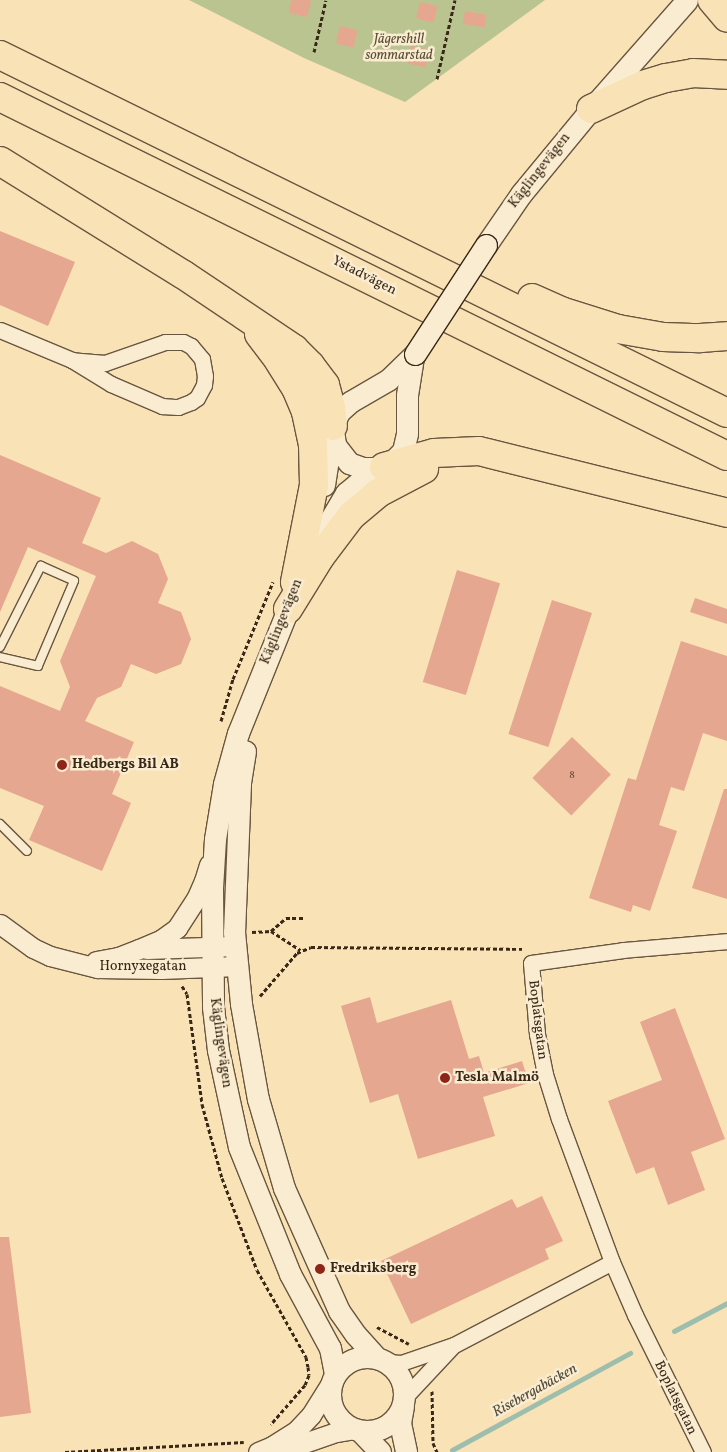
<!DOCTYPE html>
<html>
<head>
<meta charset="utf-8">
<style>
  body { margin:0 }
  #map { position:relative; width:727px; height:1452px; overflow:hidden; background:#f8e2b6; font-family:Vollkorn,serif }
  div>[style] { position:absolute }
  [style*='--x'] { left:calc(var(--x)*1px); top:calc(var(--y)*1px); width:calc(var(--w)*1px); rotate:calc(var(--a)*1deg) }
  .green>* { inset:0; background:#bac490 }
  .stream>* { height:5px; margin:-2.5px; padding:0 2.5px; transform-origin:2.5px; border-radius:2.5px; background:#9dbead }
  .building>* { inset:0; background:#e5a78f; transform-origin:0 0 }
  .path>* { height:3px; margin-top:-1.5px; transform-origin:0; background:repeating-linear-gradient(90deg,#392818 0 4px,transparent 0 6.5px) }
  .roads { filter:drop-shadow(1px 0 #695640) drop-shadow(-1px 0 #695640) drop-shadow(0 1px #695640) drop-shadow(0 -1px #695640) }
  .service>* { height:8px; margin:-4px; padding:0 4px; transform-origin:4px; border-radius:4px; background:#faecd0 }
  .minor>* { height:15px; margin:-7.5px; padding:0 7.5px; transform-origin:7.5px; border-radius:7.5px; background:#faecd0 }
  .tertiary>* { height:19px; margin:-9.5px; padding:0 9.5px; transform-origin:9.5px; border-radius:9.5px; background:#faecd0 }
  .secondary>* { height:21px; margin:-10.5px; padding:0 10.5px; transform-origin:10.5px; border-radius:10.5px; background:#faecd0 }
  .secondary>.ring { margin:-10.5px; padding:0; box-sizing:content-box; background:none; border:21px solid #faecd0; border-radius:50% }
  .motorway>* { height:28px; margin:-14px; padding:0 14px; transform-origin:14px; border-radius:14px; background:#f8e2b6 }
  .bridges { filter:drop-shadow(1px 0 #392818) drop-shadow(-1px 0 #392818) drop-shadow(0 1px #392818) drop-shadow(0 -1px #392818) }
  .secondary-bridge>* { height:21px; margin:-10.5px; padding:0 10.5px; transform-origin:10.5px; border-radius:10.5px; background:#faecd0 }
  .dots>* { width:14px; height:14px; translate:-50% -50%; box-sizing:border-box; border:2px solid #faecd0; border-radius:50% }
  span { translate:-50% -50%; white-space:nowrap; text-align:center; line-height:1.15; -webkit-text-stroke:5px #faecd0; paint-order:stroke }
  .number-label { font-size:11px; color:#644836 }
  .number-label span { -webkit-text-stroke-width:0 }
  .park-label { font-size:14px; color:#594f36; font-style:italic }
  .street-label { font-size:14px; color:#392818 }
  .poi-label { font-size:14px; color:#392818; font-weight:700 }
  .left { translate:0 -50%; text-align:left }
  .water-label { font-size:15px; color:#524e3d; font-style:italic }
</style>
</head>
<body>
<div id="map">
  <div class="green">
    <div style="clip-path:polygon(189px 0,545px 0,405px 102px,304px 58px)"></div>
  </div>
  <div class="stream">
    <div style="--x:674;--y:1331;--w:60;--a:-27.8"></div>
    <div style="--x:452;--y:1450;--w:203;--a:-28.6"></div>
  </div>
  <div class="building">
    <div style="clip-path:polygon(291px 0,311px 0,307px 17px,289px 13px)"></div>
    <div style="left:420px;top:2px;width:18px;height:17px;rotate:13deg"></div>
    <div style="left:465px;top:11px;width:22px;height:13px;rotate:10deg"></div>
    <div style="left:340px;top:26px;width:18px;height:18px;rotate:13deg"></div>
    <div style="left:412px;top:46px;width:18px;height:18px;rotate:13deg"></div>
    <div style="clip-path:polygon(0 231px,75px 262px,48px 326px,0 305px)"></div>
    <div style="clip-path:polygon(0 455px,101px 498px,82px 543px,106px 553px,132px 541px,158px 554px,168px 579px,158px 603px,181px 612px,191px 639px,181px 664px,156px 674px,131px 664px,121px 687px,97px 698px,85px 721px,134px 742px,112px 794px,131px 803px,102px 871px,29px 840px,44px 806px,0 788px,0 686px,60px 711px,70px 687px,60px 661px,96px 576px,28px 547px,0 612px)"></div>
    <div style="left:457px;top:570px;width:45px;height:117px;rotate:17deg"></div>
    <div style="clip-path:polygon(695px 598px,727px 609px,727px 624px,690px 612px)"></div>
    <div style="left:552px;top:600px;width:42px;height:141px;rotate:18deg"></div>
    <div style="clip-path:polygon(681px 641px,727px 656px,727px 741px,703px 733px,684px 791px,671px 787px,659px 825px,677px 831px,650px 911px,633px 905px,631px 912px,589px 898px,628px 778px,636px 780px)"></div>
    <div style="left:572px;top:737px;width:54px;height:57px;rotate:44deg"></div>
    <div style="clip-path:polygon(724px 789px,727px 789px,727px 899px,692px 888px)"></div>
    <div style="clip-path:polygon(370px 997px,377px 1023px,451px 1000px,469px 1059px,479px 1056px,484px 1073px,522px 1061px,529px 1083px,483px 1097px,495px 1136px,418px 1159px,398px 1094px,370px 1103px,341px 1006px)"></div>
    <div style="clip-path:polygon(675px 1008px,725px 1139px,691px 1152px,705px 1190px,668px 1205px,654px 1167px,636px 1174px,608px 1101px,662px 1080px,640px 1022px)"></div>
    <div style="clip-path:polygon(542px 1196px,563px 1241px,545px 1249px,549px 1259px,411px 1324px,381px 1261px,512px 1199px,517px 1208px)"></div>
    <div style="clip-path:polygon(0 1237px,9px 1237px,31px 1413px,0 1417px)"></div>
  </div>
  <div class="path">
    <div style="--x:314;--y:52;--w:53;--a:-77"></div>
    <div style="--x:437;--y:79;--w:81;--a:-77.2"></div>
    <div style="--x:221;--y:721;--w:44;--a:-74.1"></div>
    <div style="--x:233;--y:679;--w:105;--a:-67.6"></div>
    <div style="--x:271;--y:931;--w:35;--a:33"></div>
    <div style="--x:252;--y:932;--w:19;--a:-3"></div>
    <div style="--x:271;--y:931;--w:20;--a:-41"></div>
    <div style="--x:286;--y:918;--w:18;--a:0"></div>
    <div style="--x:182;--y:986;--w:9;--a:58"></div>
    <div style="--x:187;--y:994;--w:111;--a:82.2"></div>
    <div style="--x:202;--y:1104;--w:77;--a:74.9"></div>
    <div style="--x:222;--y:1178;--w:98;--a:69.2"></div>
    <div style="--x:257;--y:1270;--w:100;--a:60.6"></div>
    <div style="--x:306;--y:1357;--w:10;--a:79"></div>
    <div style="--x:308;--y:1367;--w:8;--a:83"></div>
    <div style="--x:309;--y:1375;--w:11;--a:112"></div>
    <div style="--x:305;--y:1385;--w:52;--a:131.1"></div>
    <div style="--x:260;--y:996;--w:57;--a:-49.3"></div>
    <div style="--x:297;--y:953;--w:15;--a:-23"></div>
    <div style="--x:311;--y:947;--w:211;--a:0.5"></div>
    <div style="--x:377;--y:1327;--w:36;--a:28"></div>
    <div style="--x:432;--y:1391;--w:52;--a:88.9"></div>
    <div style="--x:433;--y:1443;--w:10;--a:66"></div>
    <div style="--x:65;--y:1452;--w:179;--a:-3.2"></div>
  </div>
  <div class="roads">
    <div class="service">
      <div style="--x:0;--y:647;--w:91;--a:-63.2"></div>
      <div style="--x:41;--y:566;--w:36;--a:24"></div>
      <div style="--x:74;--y:581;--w:92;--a:113"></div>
      <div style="--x:38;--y:666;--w:39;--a:-167"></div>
      <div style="--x:0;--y:824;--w:38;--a:45"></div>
    </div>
    <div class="minor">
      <div style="--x:0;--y:330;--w:78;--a:22.6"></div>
      <div style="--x:72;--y:360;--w:46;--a:31.6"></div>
      <div style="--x:111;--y:384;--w:56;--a:23.3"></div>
      <div style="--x:162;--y:406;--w:16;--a:4"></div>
      <div style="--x:178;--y:407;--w:14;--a:-21"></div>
      <div style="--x:191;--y:402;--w:7;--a:-34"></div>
      <div style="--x:197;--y:398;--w:15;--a:-62"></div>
      <div style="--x:204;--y:385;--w:9;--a:-84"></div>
      <div style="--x:205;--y:376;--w:17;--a:-100"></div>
      <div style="--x:202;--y:359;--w:17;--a:-130"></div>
      <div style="--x:191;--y:346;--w:9;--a:-153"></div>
      <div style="--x:183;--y:342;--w:18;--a:180"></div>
      <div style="--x:165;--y:342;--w:64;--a:160.7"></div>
      <div style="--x:105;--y:363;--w:33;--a:-175"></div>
      <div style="--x:387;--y:1362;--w:14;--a:4"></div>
      <div style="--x:401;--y:1363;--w:56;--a:-18.8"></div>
      <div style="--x:454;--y:1345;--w:178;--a:-27.7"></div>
      <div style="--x:404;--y:1398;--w:69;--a:-46.8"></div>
      <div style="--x:703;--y:1452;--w:153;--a:-116.4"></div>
      <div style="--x:635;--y:1315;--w:58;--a:-113.5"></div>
      <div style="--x:612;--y:1262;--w:153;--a:-110.3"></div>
      <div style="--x:559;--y:1119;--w:47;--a:-107.3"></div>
      <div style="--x:545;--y:1074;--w:41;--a:-101.3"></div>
      <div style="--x:537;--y:1034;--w:71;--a:-94.8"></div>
      <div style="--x:531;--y:963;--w:93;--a:-8"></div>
      <div style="--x:623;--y:950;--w:104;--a:-4.9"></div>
    </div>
    <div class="tertiary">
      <div style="--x:0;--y:924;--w:41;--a:36"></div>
      <div style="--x:33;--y:948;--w:19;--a:25"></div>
      <div style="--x:50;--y:956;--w:49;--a:14.3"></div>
      <div style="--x:97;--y:968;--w:64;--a:0.9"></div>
      <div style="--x:161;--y:969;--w:77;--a:-2.2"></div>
      <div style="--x:147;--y:949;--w:89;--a:-1.9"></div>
      <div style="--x:96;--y:961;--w:22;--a:-10"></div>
      <div style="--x:118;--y:957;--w:22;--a:-21"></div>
      <div style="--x:139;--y:949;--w:25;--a:-23"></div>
      <div style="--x:162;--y:939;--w:19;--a:-36"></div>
      <div style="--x:177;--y:928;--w:35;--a:-57"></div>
      <div style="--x:196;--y:899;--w:20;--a:-66"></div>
      <div style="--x:204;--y:881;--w:17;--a:-73"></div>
      <div style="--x:258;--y:1452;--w:15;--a:-23"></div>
      <div style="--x:272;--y:1446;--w:28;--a:-32"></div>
      <div style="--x:296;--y:1431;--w:22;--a:-47"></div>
      <div style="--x:311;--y:1415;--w:36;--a:-58"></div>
      <div style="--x:278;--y:1452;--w:61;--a:-19"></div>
      <div style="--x:336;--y:1432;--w:18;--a:-9"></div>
    </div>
    <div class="secondary">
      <div style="--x:486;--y:245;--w:62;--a:-55.5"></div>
      <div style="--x:521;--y:194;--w:110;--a:-50.5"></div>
      <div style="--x:591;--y:109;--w:145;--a:-48.6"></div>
      <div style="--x:333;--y:430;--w:15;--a:82"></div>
      <div style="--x:335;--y:445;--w:23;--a:52"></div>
      <div style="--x:349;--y:463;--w:15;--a:20"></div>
      <div style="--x:363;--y:468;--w:18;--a:0"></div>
      <div style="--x:324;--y:485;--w:60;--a:-81.3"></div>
      <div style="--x:333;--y:426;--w:15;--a:-67"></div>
      <div style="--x:339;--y:412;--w:15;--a:-42"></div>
      <div style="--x:350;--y:402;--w:44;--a:-30.1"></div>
      <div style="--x:388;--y:380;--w:37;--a:-44"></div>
      <div style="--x:311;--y:552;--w:69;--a:-59.3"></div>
      <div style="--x:346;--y:493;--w:23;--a:-40"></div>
      <div style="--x:364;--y:478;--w:31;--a:-29"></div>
      <div style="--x:391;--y:463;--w:17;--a:-45"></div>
      <div style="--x:403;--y:451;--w:18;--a:-77"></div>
      <div style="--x:407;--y:433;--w:38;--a:-90"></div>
      <div style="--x:407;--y:395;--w:38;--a:-81"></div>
      <div style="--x:294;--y:594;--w:150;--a:111.9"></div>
      <div style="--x:238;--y:733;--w:53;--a:105.4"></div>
      <div style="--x:224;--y:784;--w:56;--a:99.3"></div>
      <div style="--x:215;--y:839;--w:49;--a:93.5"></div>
      <div style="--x:212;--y:888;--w:119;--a:89.5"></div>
      <div style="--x:213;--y:1007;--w:43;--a:83.4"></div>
      <div style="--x:218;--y:1050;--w:99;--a:77.8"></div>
      <div style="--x:239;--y:1147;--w:137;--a:68.1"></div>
      <div style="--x:290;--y:1274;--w:84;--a:61.6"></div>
      <div style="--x:330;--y:1348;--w:26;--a:79"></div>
      <div style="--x:245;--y:751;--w:33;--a:99"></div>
      <div style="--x:240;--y:784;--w:148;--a:92.3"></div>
      <div style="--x:234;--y:932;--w:72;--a:84.4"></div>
      <div style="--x:241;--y:1004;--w:97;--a:79.9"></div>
      <div style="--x:258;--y:1099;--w:93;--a:73.7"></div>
      <div style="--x:284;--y:1188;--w:135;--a:65.9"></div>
      <div style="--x:339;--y:1311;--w:29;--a:55"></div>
      <div style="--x:356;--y:1335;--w:31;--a:48"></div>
      <div class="ring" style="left:330px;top:1357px;width:53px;height:53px"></div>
      <div style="--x:403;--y:1406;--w:17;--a:100"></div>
      <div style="--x:400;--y:1423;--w:30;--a:78"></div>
      <div style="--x:360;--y:1431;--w:29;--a:46"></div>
    </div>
    <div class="motorway">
      <div style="--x:712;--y:0;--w:23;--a:50"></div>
      <div style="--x:0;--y:55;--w:810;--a:26.22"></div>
      <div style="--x:0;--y:97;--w:811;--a:26.28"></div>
      <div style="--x:591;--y:109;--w:57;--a:-24.8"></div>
      <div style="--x:643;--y:85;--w:24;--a:-17"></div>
      <div style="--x:666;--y:78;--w:27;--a:-10"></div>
      <div style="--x:693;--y:73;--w:34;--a:3"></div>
      <div style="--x:0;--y:161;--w:216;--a:31.8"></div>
      <div style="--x:184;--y:275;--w:133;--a:33.9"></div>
      <div style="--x:294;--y:349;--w:23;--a:45"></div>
      <div style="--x:310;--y:365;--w:25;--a:53"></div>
      <div style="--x:325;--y:385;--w:24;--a:75"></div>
      <div style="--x:331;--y:408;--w:18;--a:84"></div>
      <div style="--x:532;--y:298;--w:32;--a:24"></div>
      <div style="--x:561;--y:311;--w:60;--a:17.5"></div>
      <div style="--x:618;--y:329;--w:46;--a:10.1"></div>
      <div style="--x:663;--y:337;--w:37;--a:2"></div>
      <div style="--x:700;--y:338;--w:27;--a:-4"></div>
      <div style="--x:259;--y:334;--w:34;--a:53"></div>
      <div style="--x:279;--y:361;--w:32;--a:58"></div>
      <div style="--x:296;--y:388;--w:26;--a:67"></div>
      <div style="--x:306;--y:412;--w:33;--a:78"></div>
      <div style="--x:313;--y:444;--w:41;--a:88.6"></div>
      <div style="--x:314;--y:485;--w:99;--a:101.1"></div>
      <div style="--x:384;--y:467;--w:52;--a:-15.6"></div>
      <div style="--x:434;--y:453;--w:45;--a:-2.5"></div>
      <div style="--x:479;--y:451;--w:256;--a:14"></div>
      <div style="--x:288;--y:609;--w:61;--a:-58.4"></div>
      <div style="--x:320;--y:557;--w:51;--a:-52.9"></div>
      <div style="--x:351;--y:516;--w:35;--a:-40"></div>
      <div style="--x:378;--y:493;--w:52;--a:-27.6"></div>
    </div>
  </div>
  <div class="bridges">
    <div class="secondary-bridge">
      <div style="--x:415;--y:354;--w:130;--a:-56.9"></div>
    </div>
  </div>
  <div class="dots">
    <div style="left:62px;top:765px;background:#8f2418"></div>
    <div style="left:445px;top:1078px;background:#8f2418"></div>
    <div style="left:320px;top:1269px;background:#8f2418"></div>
  </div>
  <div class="number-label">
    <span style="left:572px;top:776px">8</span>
  </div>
  <div class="park-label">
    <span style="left:399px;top:48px">Jägershill<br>sommarstad</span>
  </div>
  <div class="street-label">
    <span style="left:540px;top:171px;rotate:-52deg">Käglingevägen</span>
    <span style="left:364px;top:276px;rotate:27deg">Ystadvägen</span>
    <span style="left:282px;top:622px;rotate:-68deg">Käglingevägen</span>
    <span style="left:143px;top:967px">Hornyxegatan</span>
    <span style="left:537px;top:1020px;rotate:83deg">Boplatsgatan</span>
    <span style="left:220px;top:1043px;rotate:82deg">Käglingevägen</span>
    <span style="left:675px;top:1398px;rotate:64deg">Boplatsgatan</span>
  </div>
  <div class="poi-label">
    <span class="left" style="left:72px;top:765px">Hedbergs Bil AB</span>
    <span class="left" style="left:455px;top:1078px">Tesla Malmö</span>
    <span class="left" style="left:330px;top:1269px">Fredriksberg</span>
  </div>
  <div class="water-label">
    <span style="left:535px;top:1391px;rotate:-29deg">Risebergabäcken</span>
  </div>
</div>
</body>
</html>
